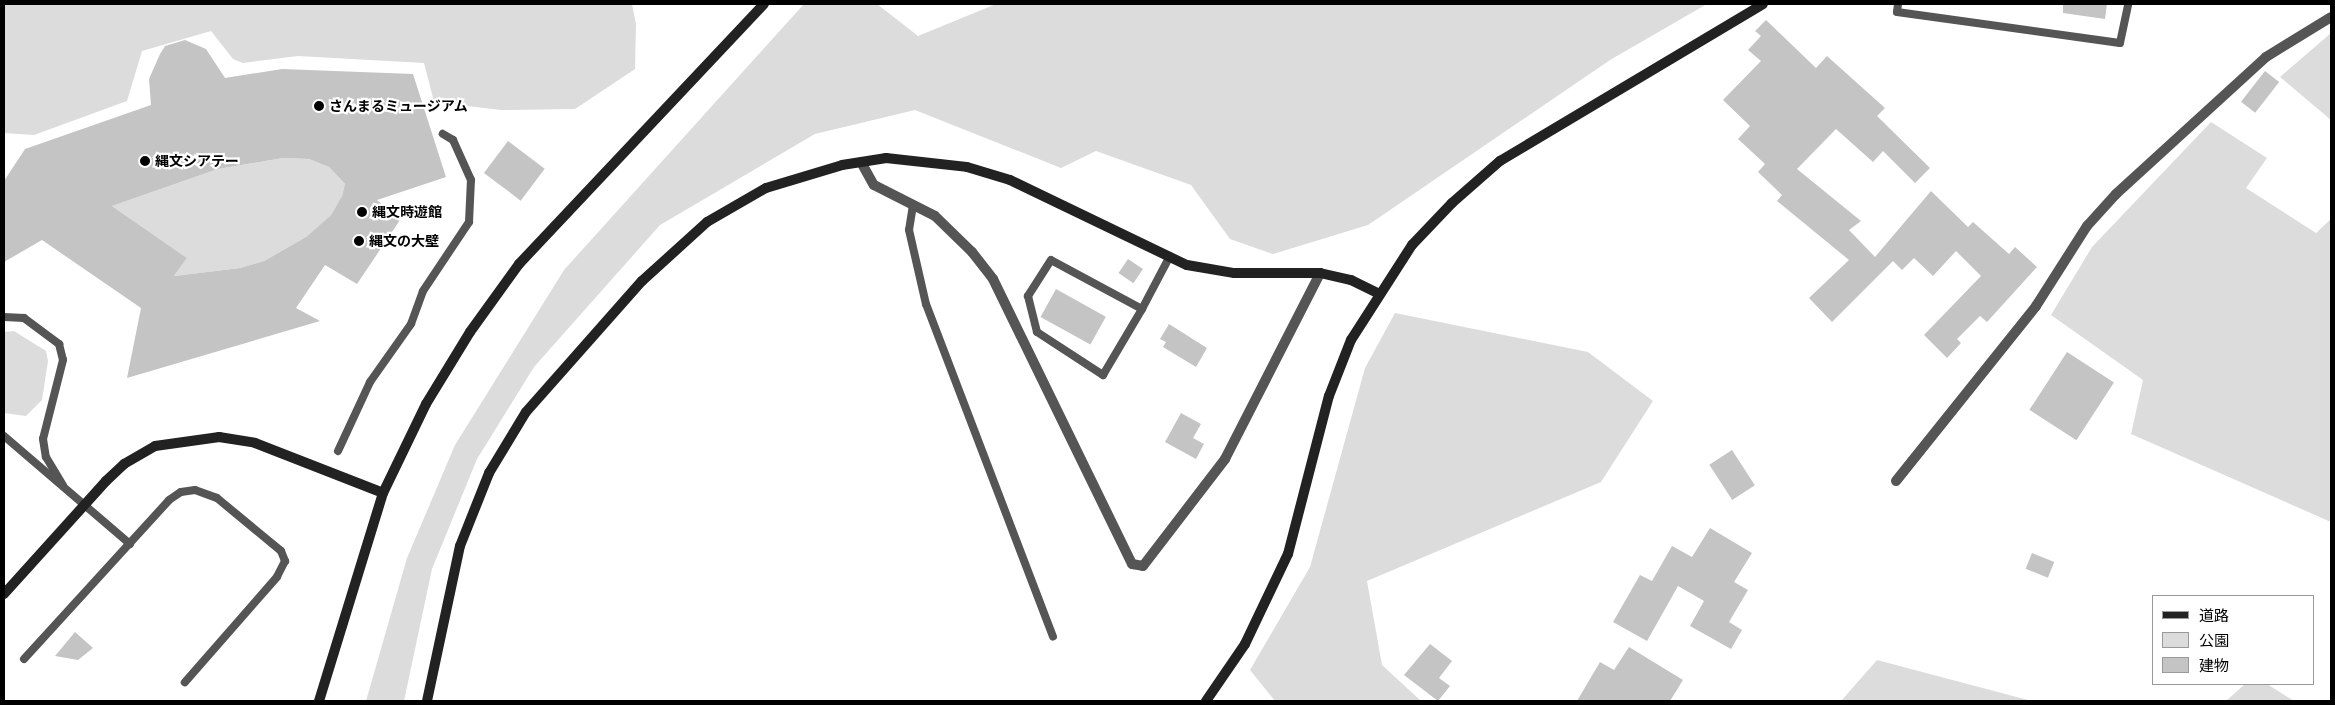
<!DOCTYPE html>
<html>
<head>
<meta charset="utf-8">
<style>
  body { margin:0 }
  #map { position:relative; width:2335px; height:705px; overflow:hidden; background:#fff; font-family:"Noto Sans","Noto Sans JP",sans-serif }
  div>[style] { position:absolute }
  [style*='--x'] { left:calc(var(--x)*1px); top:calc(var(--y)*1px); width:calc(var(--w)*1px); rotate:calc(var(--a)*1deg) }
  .green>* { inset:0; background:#dcdcdc }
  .building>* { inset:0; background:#c4c4c4; transform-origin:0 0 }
  .lane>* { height:8px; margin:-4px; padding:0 4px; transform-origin:4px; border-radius:4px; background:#555 }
  .street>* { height:10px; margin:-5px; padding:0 5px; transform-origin:5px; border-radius:5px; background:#555 }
  .secondary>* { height:10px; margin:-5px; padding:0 5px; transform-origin:5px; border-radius:5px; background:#222 }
  .dots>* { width:14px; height:14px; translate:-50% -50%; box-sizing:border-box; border:2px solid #fff; border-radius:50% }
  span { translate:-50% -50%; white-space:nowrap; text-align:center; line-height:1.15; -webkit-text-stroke:4.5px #fff; paint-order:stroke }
  .poi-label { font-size:14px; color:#000; font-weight:700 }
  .left { translate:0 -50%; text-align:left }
  .frame { position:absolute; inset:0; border:5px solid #000; pointer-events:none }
  .legend { position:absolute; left:2152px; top:595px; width:162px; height:90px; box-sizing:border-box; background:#fff; border:1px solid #999; margin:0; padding:6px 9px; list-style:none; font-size:15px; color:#000 }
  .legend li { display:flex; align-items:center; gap:10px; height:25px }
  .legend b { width:25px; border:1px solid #999 }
</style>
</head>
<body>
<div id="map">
  <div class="green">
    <div style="clip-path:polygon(4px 4px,632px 4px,636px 24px,635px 69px,575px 109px,501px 110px,434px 102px,424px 63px,298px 56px,243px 63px,233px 59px,211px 31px,142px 51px,127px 101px,34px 135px,4px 133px)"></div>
    <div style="clip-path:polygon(804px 4px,877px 4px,918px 36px,996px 4px,1707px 4px,1610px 60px,1368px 225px,1273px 254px,1230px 239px,1191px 185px,1096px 151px,1061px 168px,915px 110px,815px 134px,660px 225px,534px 367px,477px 459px,432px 569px,404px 701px,366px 701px,407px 558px,455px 445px,564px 270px)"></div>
    <div style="clip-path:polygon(2331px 33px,2331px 120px,2280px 77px)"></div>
    <div style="clip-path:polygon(2211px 122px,2267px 158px,2246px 188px,2316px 233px,2331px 219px,2331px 522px,2131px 434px,2143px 380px,2051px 315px,2092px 247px)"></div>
    <div style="clip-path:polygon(283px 158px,309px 159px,329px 167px,345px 184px,342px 196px,331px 215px,306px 237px,264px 261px,240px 268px,174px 276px,187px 258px,112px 206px,218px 169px)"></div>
    <div style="clip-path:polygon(1395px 313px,1588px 352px,1653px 401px,1601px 482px,1367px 581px,1382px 665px,1421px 701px,1275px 701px,1250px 670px,1310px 567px,1365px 368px)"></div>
    <div style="clip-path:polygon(14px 331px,46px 351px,48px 361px,42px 400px,26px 416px,4px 413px,4px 332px)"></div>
    <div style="clip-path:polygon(1877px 660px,2028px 700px,2035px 701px,1841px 701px)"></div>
    <div style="clip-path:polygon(2245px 684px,2267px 684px,2294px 701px,2226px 701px)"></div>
  </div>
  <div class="building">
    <div style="clip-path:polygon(2063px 4px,2107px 4px,2105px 19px,2063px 13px)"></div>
    <div style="clip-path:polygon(1766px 20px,1816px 68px,1827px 56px,1885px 108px,1877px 116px,1930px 168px,1915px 183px,1883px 151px,1873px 162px,1836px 129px,1797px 169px,1861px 221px,1849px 230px,1875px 257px,1931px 191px,1968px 227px,1973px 222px,2009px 254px,2015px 247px,2037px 267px,1987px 322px,1980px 316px,1957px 339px,1961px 343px,1947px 358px,1924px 335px,1981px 276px,1956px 251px,1933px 276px,1914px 258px,1902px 270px,1893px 261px,1832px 322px,1809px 298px,1849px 260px,1777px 201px,1782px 195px,1758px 172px,1765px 164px,1738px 139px,1750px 126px,1723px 100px,1761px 61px,1748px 50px,1761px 36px,1755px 31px)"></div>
    <div style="clip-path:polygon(evenodd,185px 40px,206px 49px,225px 78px,282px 69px,413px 74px,446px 177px,377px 200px,400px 220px,357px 284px,325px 265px,296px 308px,320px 321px,127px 378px,141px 308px,42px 240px,4px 262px,4px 181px,25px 149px,151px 105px,149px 79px,160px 54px,165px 46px,185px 40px,283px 158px,309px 159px,329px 167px,345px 184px,342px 196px,331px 215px,306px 237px,264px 261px,240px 268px,174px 276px,187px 258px,112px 206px,218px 169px,283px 158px)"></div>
    <div style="left:2265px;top:71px;width:18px;height:39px;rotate:38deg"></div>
    <div style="left:508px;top:141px;width:46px;height:40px;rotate:37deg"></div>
    <div style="left:1128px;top:259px;width:18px;height:17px;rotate:34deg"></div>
    <div style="left:1056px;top:289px;width:57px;height:32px;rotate:29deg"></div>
    <div style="clip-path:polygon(1169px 324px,1207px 348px,1196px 367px,1163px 347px,1166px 342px,1160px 339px)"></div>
    <div style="left:2067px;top:352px;width:56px;height:69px;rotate:33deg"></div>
    <div style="clip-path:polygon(1181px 413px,1201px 424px,1193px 438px,1204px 444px,1196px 459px,1165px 442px)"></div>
    <div style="left:1732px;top:450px;width:42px;height:27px;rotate:57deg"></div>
    <div style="clip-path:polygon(1710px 528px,1752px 553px,1734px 582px,1748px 590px,1729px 622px,1742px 630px,1731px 649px,1690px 626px,1704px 601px,1678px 586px,1647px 641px,1613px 622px,1640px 575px,1652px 581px,1672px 546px,1692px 557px)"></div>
    <div style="left:2032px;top:553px;width:24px;height:17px;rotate:22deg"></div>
    <div style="clip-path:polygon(75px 632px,93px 648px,78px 660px,55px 656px)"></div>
    <div style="clip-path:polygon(1430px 644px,1452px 661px,1439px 678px,1450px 686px,1438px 701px,1404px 675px)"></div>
    <div style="clip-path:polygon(1629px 647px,1683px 680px,1670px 701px,1577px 701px,1600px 662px,1614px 670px)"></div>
  </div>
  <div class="lane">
    <div style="--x:1898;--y:4;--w:8;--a:97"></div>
    <div style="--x:1897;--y:12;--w:225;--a:7.9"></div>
    <div style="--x:2120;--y:43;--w:40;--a:-78"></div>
    <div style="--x:913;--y:205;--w:25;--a:99"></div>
    <div style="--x:909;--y:230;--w:76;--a:77.1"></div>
    <div style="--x:926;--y:304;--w:356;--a:69.1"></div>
    <div style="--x:1142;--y:309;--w:103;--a:-151.7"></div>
    <div style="--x:1051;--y:260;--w:43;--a:122.6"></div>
    <div style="--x:1028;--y:296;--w:37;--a:76"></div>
    <div style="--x:1037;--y:332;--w:79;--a:33.1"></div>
    <div style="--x:1103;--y:375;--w:77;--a:-59.4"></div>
    <div style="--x:1142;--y:309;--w:60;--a:-62.2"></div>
    <div style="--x:4;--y:317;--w:20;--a:3"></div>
    <div style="--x:24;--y:318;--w:44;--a:36.6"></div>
    <div style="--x:59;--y:344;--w:16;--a:76"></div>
    <div style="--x:63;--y:360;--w:81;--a:104.2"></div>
    <div style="--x:43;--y:439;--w:18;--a:81"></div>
    <div style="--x:46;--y:457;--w:33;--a:59"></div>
    <div style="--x:4;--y:436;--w:166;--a:40.6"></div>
    <div style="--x:338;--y:451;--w:76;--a:-65.1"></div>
    <div style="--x:370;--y:382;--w:71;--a:-54.7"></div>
    <div style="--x:411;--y:324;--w:35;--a:-70"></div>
    <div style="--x:423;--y:291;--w:83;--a:-56.3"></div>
    <div style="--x:469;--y:222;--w:42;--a:-87.3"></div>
    <div style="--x:471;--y:180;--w:44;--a:-114.2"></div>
    <div style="--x:453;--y:140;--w:12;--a:-149"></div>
    <div style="--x:24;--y:659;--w:215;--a:-47.6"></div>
    <div style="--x:169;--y:500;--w:14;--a:-34"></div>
    <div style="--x:181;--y:492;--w:14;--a:-8"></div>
    <div style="--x:195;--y:490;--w:23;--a:20"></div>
    <div style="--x:217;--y:498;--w:83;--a:39.6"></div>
    <div style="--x:281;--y:551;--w:11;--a:68"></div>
    <div style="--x:285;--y:561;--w:18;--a:117"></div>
    <div style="--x:277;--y:577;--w:140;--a:131.2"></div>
  </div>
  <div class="street">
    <div style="--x:861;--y:162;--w:26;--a:61"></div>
    <div style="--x:874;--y:185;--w:68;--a:26.9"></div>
    <div style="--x:935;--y:216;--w:52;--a:44.2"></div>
    <div style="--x:972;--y:252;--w:34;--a:52"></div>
    <div style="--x:993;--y:279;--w:317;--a:64"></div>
    <div style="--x:1132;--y:564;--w:11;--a:10"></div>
    <div style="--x:1143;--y:566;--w:135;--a:-52.5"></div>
    <div style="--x:1225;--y:459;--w:209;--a:-62.9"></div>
    <div style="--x:1896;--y:481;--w:224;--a:-51.3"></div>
    <div style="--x:2036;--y:306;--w:95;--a:-57.5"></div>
    <div style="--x:2087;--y:226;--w:43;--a:-47.8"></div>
    <div style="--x:2116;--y:194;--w:203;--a:-42.4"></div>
    <div style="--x:2266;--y:57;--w:76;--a:-31.6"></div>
  </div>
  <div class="secondary">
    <div style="--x:4;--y:594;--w:152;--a:-47.9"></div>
    <div style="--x:106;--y:481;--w:25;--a:-43"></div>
    <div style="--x:124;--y:464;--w:36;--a:-30"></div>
    <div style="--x:155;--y:446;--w:65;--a:-8"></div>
    <div style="--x:219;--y:437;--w:36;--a:9"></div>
    <div style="--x:255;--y:443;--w:137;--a:21.3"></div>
    <div style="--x:383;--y:493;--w:99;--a:-64.2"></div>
    <div style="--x:426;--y:404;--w:84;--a:-58.6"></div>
    <div style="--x:470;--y:332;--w:84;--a:-54.2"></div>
    <div style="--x:519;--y:264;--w:357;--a:-46.7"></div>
    <div style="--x:319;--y:701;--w:218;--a:-72.9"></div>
    <div style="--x:427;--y:701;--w:158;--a:-78"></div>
    <div style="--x:460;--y:546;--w:79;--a:-68.3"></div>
    <div style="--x:489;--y:473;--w:71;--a:-58.8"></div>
    <div style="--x:526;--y:412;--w:175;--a:-48.5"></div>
    <div style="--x:642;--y:281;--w:88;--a:-42.2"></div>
    <div style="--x:707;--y:222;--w:68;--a:-30"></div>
    <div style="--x:766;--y:188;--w:79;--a:-16.8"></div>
    <div style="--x:842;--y:165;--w:45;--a:-9"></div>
    <div style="--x:886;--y:158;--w:81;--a:6.3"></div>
    <div style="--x:967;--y:167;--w:45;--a:16.8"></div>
    <div style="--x:1010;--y:180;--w:196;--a:25.7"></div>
    <div style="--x:1187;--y:265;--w:48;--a:9.7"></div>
    <div style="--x:1234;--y:273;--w:86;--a:0"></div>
    <div style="--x:1320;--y:273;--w:32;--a:13"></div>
    <div style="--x:1351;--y:280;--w:30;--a:26"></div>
    <div style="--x:1206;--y:701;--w:69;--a:-55.6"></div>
    <div style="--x:1245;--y:644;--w:100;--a:-64.5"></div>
    <div style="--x:1288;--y:554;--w:163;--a:-75.5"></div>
    <div style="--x:1329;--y:396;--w:60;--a:-68.6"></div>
    <div style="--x:1351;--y:340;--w:113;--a:-57.3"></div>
    <div style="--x:1412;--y:245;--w:58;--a:-46.4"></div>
    <div style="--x:1452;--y:203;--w:64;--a:-41.2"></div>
    <div style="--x:1500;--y:161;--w:306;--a:-30.8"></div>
  </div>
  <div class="dots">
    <div style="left:319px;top:106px;background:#000"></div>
    <div style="left:145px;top:161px;background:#000"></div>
    <div style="left:362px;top:212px;background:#000"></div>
    <div style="left:359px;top:241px;background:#000"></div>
  </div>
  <div class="poi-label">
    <span class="left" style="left:329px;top:106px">さんまるミュージアム</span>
    <span class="left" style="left:155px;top:161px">縄文シアテー</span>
    <span class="left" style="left:372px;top:212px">縄文時遊館</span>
    <span class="left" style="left:369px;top:241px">縄文の大壁</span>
  </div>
  <div class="frame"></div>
  <ul class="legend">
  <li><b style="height:6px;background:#222"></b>道路</li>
  <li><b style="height:14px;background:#dcdcdc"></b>公園</li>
  <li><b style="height:14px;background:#c4c4c4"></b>建物</li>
  </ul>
</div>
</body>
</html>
